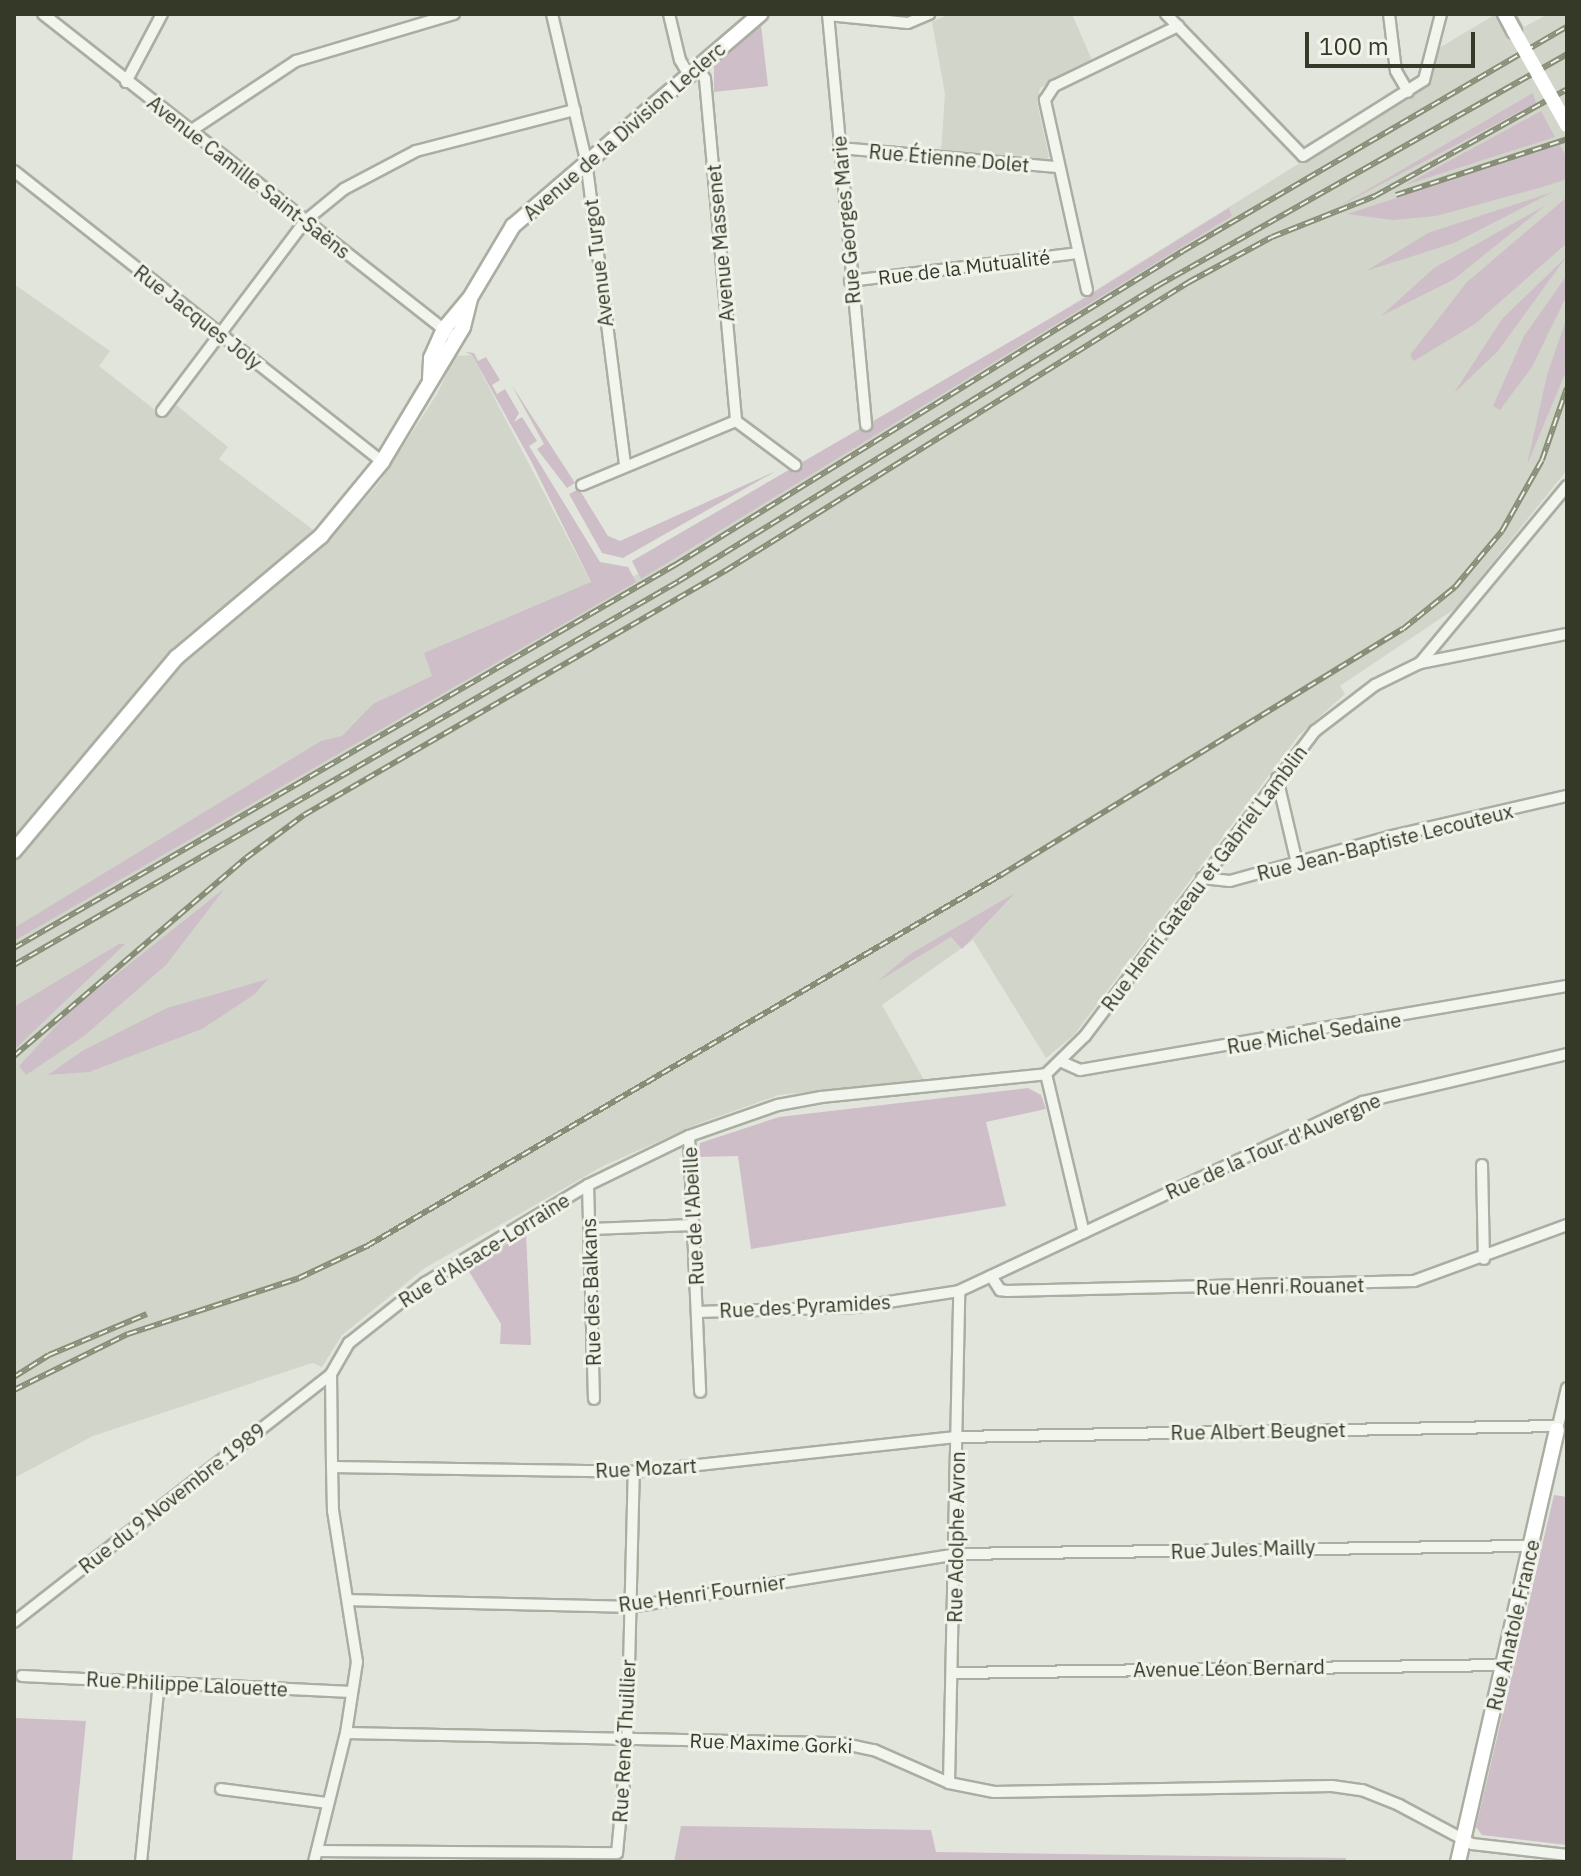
<!DOCTYPE html>
<html>
<head>
<meta charset="utf-8">
<style>
  body { margin:0 }
  #map { position:relative; width:1581px; height:1876px; overflow:hidden; background:#e2e5dc; font-family:"IBM Plex Sans",sans-serif }
  div>[style] { position:absolute }
  [style*='--x'] { left:calc(var(--x)*1px); top:calc(var(--y)*1px); width:calc(var(--w)*1px); rotate:calc(var(--a)*1deg) }
  .built>* { inset:0; background:#d2d6ca }
  .green>* { inset:0; background:#cebec7 }
  .roads { filter:drop-shadow(2px 0 #aaaea2) drop-shadow(-2px 0 #aaaea2) drop-shadow(0 2px #aaaea2) drop-shadow(0 -2px #aaaea2) }
  .street>* { height:10px; margin:-5px; padding:0 5px; transform-origin:5px; border-radius:5px; background:#f2f4ee }
  .secondary>* { height:14px; margin:-7px; padding:0 7px; transform-origin:7px; border-radius:7px; background:#fff }
  .rail>* { height:6px; margin-top:-3px; transform-origin:0; background:repeating-linear-gradient(90deg,#f1f3eb 0 9px,#878d77 0 18px); box-sizing:border-box; border-block:2px solid #878d77 }
  .secondary-bridge>* { height:14px; margin:-7px; padding:0 7px; transform-origin:7px; border-radius:7px; background:#fff }
  span { translate:-50% -50%; white-space:nowrap; text-align:center; line-height:1.15; -webkit-text-stroke:6px #f1f3eb; paint-order:stroke }
  .street-label { font-size:20px; color:#343a27 }
  .frame { position:absolute; inset:0; border:16px solid #343a27; pointer-events:none }
  .scale { position:absolute; left:1305px; top:32px; width:170px; height:36px; box-sizing:border-box; border:4px solid #343a27; border-top:0; padding-left:10px; font-size:24px; line-height:28px; white-space:nowrap; color:#343a27; -webkit-text-stroke:6px #f1f3eb; paint-order:stroke }
</style>
</head>
<body>
<div id="map">
  <div class="built">
    <div style="clip-path:polygon(950px 14px,1072px 14px,1092px 60px,1040px 88px,1037px 102px,1049px 157px,1045px 161px,941px 151px,945px 94px,932px 22px)"></div>
    <div style="clip-path:polygon(1496px 14px,1517px 14px,1524px 27px,1548px 14px,1567px 14px,1567px 470px,1456px 608px,1340px 686px,1345px 694px,1299px 735px,1074px 1035px,1046px 1058px,973px 940px,882px 1005px,924px 1080px,779px 1095px,700px 1123px,603px 1166px,425px 1268px,342px 1335px,322px 1367px,312px 1363px,93px 1436px,14px 1478px,14px 284px,110px 351px,99px 366px,164px 417px,175px 404px,228px 447px,219px 459px,328px 541px,379px 483px,437px 394px,455px 356px,472px 355px,596px 592px,645px 571px,1428px 83px,1439px 48px)"></div>
  </div>
  <div class="green">
    <div style="clip-path:polygon(761px 25px,768px 86px,714px 92px,714px 64px)"></div>
    <div style="clip-path:polygon(1533px 93px,1536px 103px,1330px 211px,1386px 179px)"></div>
    <div style="clip-path:polygon(1541px 111px,1555px 137px,1405px 185px)"></div>
    <div style="clip-path:polygon(1560px 145px,1567px 158px,1567px 179px,1546px 186px,1436px 216px,1393px 220px,1347px 214px)"></div>
    <div style="clip-path:polygon(1553px 192px,1454px 243px,1366px 271px,1428px 233px)"></div>
    <div style="clip-path:polygon(1567px 197px,1567px 243px,1475px 324px,1414px 361px,1410px 355px,1467px 282px)"></div>
    <div style="clip-path:polygon(1546px 205px,1453px 280px,1381px 316px,1434px 268px)"></div>
    <div style="clip-path:polygon(1229px 208px,1232px 216px,641px 579px,632px 561px,1080px 301px)"></div>
    <div style="clip-path:polygon(1567px 256px,1498px 351px,1454px 393px,1502px 319px)"></div>
    <div style="clip-path:polygon(1567px 275px,1567px 295px,1532px 367px,1500px 410px,1493px 406px,1524px 336px)"></div>
    <div style="clip-path:polygon(1567px 317px,1567px 369px,1527px 465px,1547px 375px)"></div>
    <div style="clip-path:polygon(465px 352px,474px 353px,478px 361px,486px 357px,500px 380px,492px 385px,497px 394px,505px 389px,519px 413px,514px 422px,522px 417px,537px 441px,529px 446px,600px 562px,628px 567px,636px 582px,14px 941px,14px 928px,321px 741px,342px 736px,373px 704px,432px 676px,424px 653px,591px 582px,531px 461px,472px 355px)"></div>
    <div style="clip-path:polygon(511px 384px,575px 483px,567px 488px,537px 449px,544px 444px)"></div>
    <div style="clip-path:polygon(776px 471px,623px 558px,602px 553px,569px 494px,579px 489px,608px 536px,620px 541px)"></div>
    <div style="clip-path:polygon(225px 888px,166px 965px,84px 1036px,26px 1075px,19px 1066px,69px 1012px)"></div>
    <div style="clip-path:polygon(1015px 893px,962px 949px,951px 937px,877px 982px,910px 954px)"></div>
    <div style="clip-path:polygon(119px 944px,125px 944px,14px 1050px,14px 1007px)"></div>
    <div style="clip-path:polygon(268px 979px,255px 994px,202px 1029px,89px 1072px,48px 1075px,82px 1051px,167px 1008px)"></div>
    <div style="clip-path:polygon(1028px 1088px,1041px 1095px,1046px 1109px,986px 1122px,1006px 1206px,751px 1249px,738px 1156px,698px 1157px,700px 1143px,779px 1117px)"></div>
    <div style="clip-path:polygon(526px 1232px,531px 1345px,500px 1344px,501px 1324px,467px 1268px)"></div>
    <div style="clip-path:polygon(1554px 1495px,1567px 1497px,1567px 1845px,1482px 1835px,1476px 1827px)"></div>
    <div style="clip-path:polygon(14px 1718px,86px 1721px,72px 1862px,14px 1862px)"></div>
    <div style="clip-path:polygon(681px 1826px,931px 1830px,936px 1852px,1346px 1858px,1346px 1862px,674px 1862px)"></div>
  </div>
  <div class="roads">
    <div class="street">
      <div style="--x:43;--y:14;--w:526;--a:38.2"></div>
      <div style="--x:552;--y:14;--w:150;--a:76.9"></div>
      <div style="--x:586;--y:160;--w:308;--a:82.7"></div>
      <div style="--x:669;--y:14;--w:47;--a:76.6"></div>
      <div style="--x:680;--y:60;--w:17;--a:59"></div>
      <div style="--x:828;--y:14;--w:413;--a:84.7"></div>
      <div style="--x:1166;--y:14;--w:197;--a:46"></div>
      <div style="--x:1303;--y:156;--w:143;--a:-32.1"></div>
      <div style="--x:1424;--y:80;--w:68;--a:-75.6"></div>
      <div style="--x:1389;--y:14;--w:57;--a:83"></div>
      <div style="--x:1396;--y:71;--w:24;--a:60"></div>
      <div style="--x:828;--y:15;--w:80;--a:5.7"></div>
      <div style="--x:908;--y:23;--w:23;--a:-23"></div>
      <div style="--x:698;--y:67;--w:14;--a:60"></div>
      <div style="--x:705;--y:79;--w:343;--a:84.8"></div>
      <div style="--x:126;--y:82;--w:77;--a:-62.1"></div>
      <div style="--x:192;--y:130;--w:125;--a:-33.6"></div>
      <div style="--x:296;--y:61;--w:165;--a:-16.6"></div>
      <div style="--x:839;--y:148;--w:220;--a:5"></div>
      <div style="--x:14;--y:171;--w:469;--a:38.3"></div>
      <div style="--x:850;--y:281;--w:230;--a:-7"></div>
      <div style="--x:1087;--y:290;--w:195;--a:-102.5"></div>
      <div style="--x:1045;--y:100;--w:17;--a:-57"></div>
      <div style="--x:1054;--y:86;--w:138;--a:-25.8"></div>
      <div style="--x:162;--y:411;--w:238;--a:-53"></div>
      <div style="--x:305;--y:221;--w:50;--a:-39.4"></div>
      <div style="--x:344;--y:189;--w:81;--a:-27.8"></div>
      <div style="--x:416;--y:151;--w:164;--a:-14.5"></div>
      <div style="--x:736;--y:421;--w:74;--a:36.7"></div>
      <div style="--x:582;--y:485;--w:167;--a:-22.6"></div>
      <div style="--x:1420;--y:663;--w:150;--a:-11.2"></div>
      <div style="--x:1277;--y:778;--w:87;--a:76.8"></div>
      <div style="--x:1202;--y:878;--w:28;--a:6"></div>
      <div style="--x:1230;--y:881;--w:168;--a:-15.5"></div>
      <div style="--x:1392;--y:836;--w:180;--a:-12.9"></div>
      <div style="--x:1062;--y:1062;--w:20;--a:24"></div>
      <div style="--x:1080;--y:1070;--w:494;--a:-9.8"></div>
      <div style="--x:1046;--y:1074;--w:163;--a:76.6"></div>
      <div style="--x:689;--y:1136;--w:256;--a:87.5"></div>
      <div style="--x:1482;--y:1165;--w:94;--a:88.8"></div>
      <div style="--x:588;--y:1185;--w:214;--a:88.4"></div>
      <div style="--x:590;--y:1229;--w:104;--a:-2.2"></div>
      <div style="--x:991;--y:1276;--w:17;--a:57"></div>
      <div style="--x:1000;--y:1290;--w:7;--a:8"></div>
      <div style="--x:1007;--y:1291;--w:407;--a:-1.4"></div>
      <div style="--x:1414;--y:1281;--w:163;--a:-20.1"></div>
      <div style="--x:697;--y:1312;--w:159;--a:-1.8"></div>
      <div style="--x:856;--y:1307;--w:104;--a:-8.8"></div>
      <div style="--x:959;--y:1291;--w:446;--a:-25.1"></div>
      <div style="--x:1363;--y:1102;--w:210;--a:-13.2"></div>
      <div style="--x:1557;--y:1430;--w:43;--a:-76.6"></div>
      <div style="--x:332;--y:1467;--w:302;--a:0.9"></div>
      <div style="--x:634;--y:1472;--w:326;--a:-6.2"></div>
      <div style="--x:958;--y:1437;--w:600;--a:-1.05"></div>
      <div style="--x:350;--y:1600;--w:280;--a:1.4"></div>
      <div style="--x:630;--y:1607;--w:330;--a:-9.2"></div>
      <div style="--x:956;--y:1554;--w:575;--a:-0.8"></div>
      <div style="--x:14;--y:1622;--w:402;--a:-38"></div>
      <div style="--x:954;--y:1673;--w:549;--a:-0.83"></div>
      <div style="--x:22;--y:1676;--w:330;--a:2.8"></div>
      <div style="--x:346;--y:1733;--w:494;--a:1.2"></div>
      <div style="--x:840;--y:1743;--w:35;--a:12"></div>
      <div style="--x:874;--y:1750;--w:82;--a:23.7"></div>
      <div style="--x:949;--y:1783;--w:46;--a:11.3"></div>
      <div style="--x:994;--y:1792;--w:338;--a:-1"></div>
      <div style="--x:1332;--y:1786;--w:30;--a:8"></div>
      <div style="--x:1362;--y:1790;--w:40;--a:22"></div>
      <div style="--x:1399;--y:1805;--w:83;--a:28.1"></div>
      <div style="--x:1472;--y:1844;--w:96;--a:6.6"></div>
      <div style="--x:949;--y:1783;--w:492;--a:-88.8"></div>
      <div style="--x:221;--y:1789;--w:107;--a:7.5"></div>
      <div style="--x:317;--y:1851;--w:300;--a:0.4"></div>
      <div style="--x:617;--y:1853;--w:104;--a:-84.5"></div>
      <div style="--x:627;--y:1749;--w:277;--a:-88.6"></div>
      <div style="--x:141;--y:1862;--w:181;--a:-84.3"></div>
      <div style="--x:314;--y:1862;--w:133;--a:-76.1"></div>
      <div style="--x:346;--y:1733;--w:72;--a:-81.2"></div>
      <div style="--x:357;--y:1662;--w:153;--a:-99"></div>
      <div style="--x:333;--y:1511;--w:44;--a:-91.3"></div>
      <div style="--x:332;--y:1467;--w:93;--a:-90.6"></div>
      <div style="--x:331;--y:1374;--w:36;--a:-60"></div>
      <div style="--x:349;--y:1343;--w:97;--a:-38.3"></div>
      <div style="--x:425;--y:1283;--w:190;--a:-31"></div>
      <div style="--x:588;--y:1185;--w:112;--a:-25.9"></div>
      <div style="--x:689;--y:1136;--w:94;--a:-19.2"></div>
      <div style="--x:778;--y:1105;--w:44;--a:-10.5"></div>
      <div style="--x:821;--y:1097;--w:226;--a:-5.8"></div>
      <div style="--x:1046;--y:1074;--w:54;--a:-44.3"></div>
      <div style="--x:1085;--y:1036;--w:382;--a:-53"></div>
      <div style="--x:1315;--y:731;--w:76;--a:-37.5"></div>
      <div style="--x:1375;--y:685;--w:50;--a:-26.1"></div>
      <div style="--x:1420;--y:663;--w:230;--a:-50.3"></div>
    </div>
    <div class="secondary">
      <div style="--x:1505;--y:14;--w:19;--a:62"></div>
      <div style="--x:430;--y:379;--w:21;--a:-87"></div>
      <div style="--x:431;--y:358;--w:32;--a:-66"></div>
      <div style="--x:444;--y:329;--w:39;--a:-50"></div>
      <div style="--x:14;--y:851;--w:253;--a:-50"></div>
      <div style="--x:177;--y:657;--w:188;--a:-40"></div>
      <div style="--x:321;--y:536;--w:96;--a:-50.5"></div>
      <div style="--x:382;--y:462;--w:157;--a:-59"></div>
      <div style="--x:463;--y:327;--w:30;--a:-76"></div>
      <div style="--x:470;--y:298;--w:84;--a:-59.2"></div>
      <div style="--x:513;--y:226;--w:326;--a:-40.6"></div>
      <div style="--x:1458;--y:1862;--w:443;--a:-77.1"></div>
    </div>
  </div>
  <div class="rail">
    <div style="--x:1396;--y:195;--w:180;--a:-18.1"></div>
    <div style="--x:14;--y:948;--w:764;--a:-30.09"></div>
    <div style="--x:675;--y:565;--w:597;--a:-31.72"></div>
    <div style="--x:1183;--y:251;--w:445;--a:-30.3"></div>
    <div style="--x:14;--y:965;--w:768;--a:-30"></div>
    <div style="--x:679;--y:581;--w:564;--a:-31.66"></div>
    <div style="--x:1159;--y:285;--w:469;--a:-29.5"></div>
    <div style="--x:14;--y:1056;--w:305;--a:-40.5"></div>
    <div style="--x:246;--y:858;--w:72;--a:-36.6"></div>
    <div style="--x:304;--y:815;--w:487;--a:-30.1"></div>
    <div style="--x:725;--y:571;--w:547;--a:-31.92"></div>
    <div style="--x:1189;--y:282;--w:94;--a:-28.5"></div>
    <div style="--x:1272;--y:237;--w:111;--a:-21.7"></div>
    <div style="--x:1375;--y:196;--w:220;--a:-29.1"></div>
    <div style="--x:14;--y:1377;--w:41;--a:-32.2"></div>
    <div style="--x:49;--y:1355;--w:106;--a:-22.7"></div>
    <div style="--x:14;--y:1390;--w:127;--a:-26.2"></div>
    <div style="--x:128;--y:1334;--w:180;--a:-18.1"></div>
    <div style="--x:299;--y:1278;--w:75;--a:-25.2"></div>
    <div style="--x:367;--y:1246;--w:735;--a:-30.34"></div>
    <div style="--x:1001;--y:875;--w:471;--a:-31.5"></div>
    <div style="--x:1403;--y:629;--w:67;--a:-38.9"></div>
    <div style="--x:1455;--y:587;--w:73;--a:-50"></div>
    <div style="--x:1502;--y:531;--w:81;--a:-60.6"></div>
    <div style="--x:1542;--y:460;--w:76;--a:-70.9"></div>
  </div>
  <div class="secondary-bridge">
    <div style="--x:1514;--y:31;--w:108;--a:60.6"></div>
  </div>
  <div class="street-label">
    <span style="left:624px;top:131px;rotate:-41deg">Avenue de la Division Leclerc</span>
    <span style="left:949px;top:158px;rotate:5deg">Rue Étienne Dolet</span>
    <span style="left:249px;top:177px;rotate:38deg">Avenue Camille Saint-Saëns</span>
    <span style="left:846px;top:220px;rotate:-95deg">Rue Georges Marie</span>
    <span style="left:720px;top:243px;rotate:-95deg">Avenue Massenet</span>
    <span style="left:598px;top:263px;rotate:-97deg">Avenue Turgot</span>
    <span style="left:964px;top:267px;rotate:-7deg">Rue de la Mutualité</span>
    <span style="left:198px;top:317px;rotate:38deg">Rue Jacques Joly</span>
    <span style="left:1385px;top:842px;rotate:-14deg">Rue Jean-Baptiste Lecouteux</span>
    <span style="left:1204px;top:878px;rotate:-53deg">Rue Henri Gateau et Gabriel Lamblin</span>
    <span style="left:1314px;top:1033px;rotate:-9deg">Rue Michel Sedaine</span>
    <span style="left:1273px;top:1146px;rotate:-24deg">Rue de la Tour d'Auvergne</span>
    <span style="left:693px;top:1216px;rotate:-93deg">Rue de l'Abeille</span>
    <span style="left:484px;top:1250px;rotate:-32deg">Rue d'Alsace-Lorraine</span>
    <span style="left:1280px;top:1286px;rotate:-1deg">Rue Henri Rouanet</span>
    <span style="left:591px;top:1292px;rotate:-92deg">Rue des Balkans</span>
    <span style="left:805px;top:1306px;rotate:-3deg">Rue des Pyramides</span>
    <span style="left:1258px;top:1431px;rotate:-1deg">Rue Albert Beugnet</span>
    <span style="left:646px;top:1468px;rotate:-3deg">Rue Mozart</span>
    <span style="left:172px;top:1498px;rotate:-38deg">Rue du 9 Novembre 1989</span>
    <span style="left:956px;top:1537px;rotate:-89deg">Rue Adolphe Avron</span>
    <span style="left:1243px;top:1549px;rotate:-2deg">Rue Jules Mailly</span>
    <span style="left:702px;top:1593px;rotate:-8deg">Rue Henri Fournier</span>
    <span style="left:1513px;top:1625px;rotate:-77deg">Rue Anatole France</span>
    <span style="left:1229px;top:1668px;rotate:-1deg">Avenue Léon Bernard</span>
    <span style="left:187px;top:1684px;rotate:3deg">Rue Philippe Lalouette</span>
    <span style="left:624px;top:1741px;rotate:-87deg">Rue René Thuillier</span>
    <span style="left:771px;top:1743px;rotate:2deg">Rue Maxime Gorki</span>
  </div>
  <div class="frame"></div>
  <div class="scale">100 m</div>
</div>
</body>
</html>
